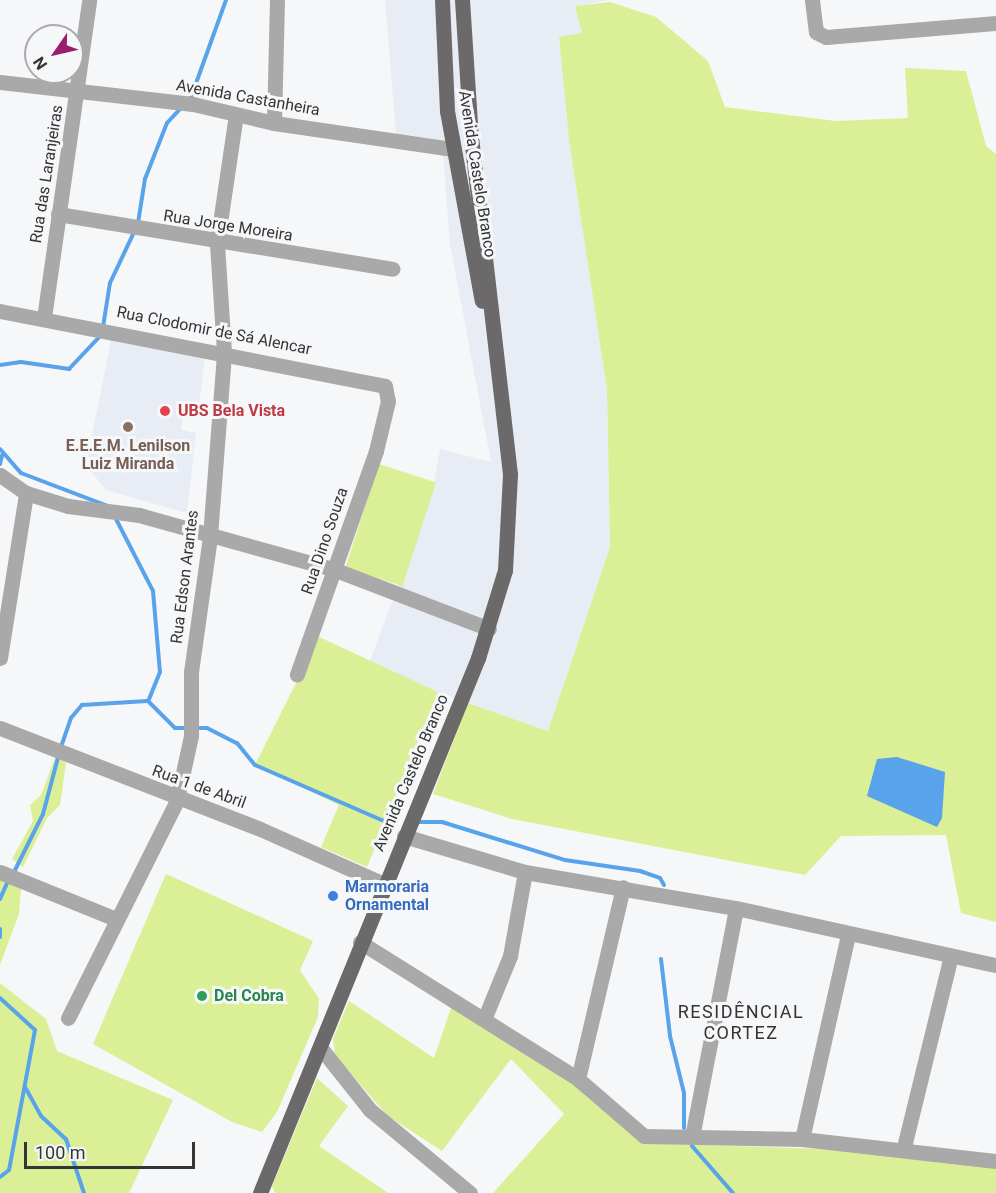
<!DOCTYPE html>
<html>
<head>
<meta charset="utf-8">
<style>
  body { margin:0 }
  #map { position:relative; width:996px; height:1193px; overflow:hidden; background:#f6f7f9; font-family:Roboto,sans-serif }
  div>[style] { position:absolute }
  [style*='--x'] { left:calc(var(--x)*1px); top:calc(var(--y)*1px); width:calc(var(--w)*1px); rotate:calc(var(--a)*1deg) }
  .built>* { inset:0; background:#e8ecf5 }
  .green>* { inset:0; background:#dbef96; transform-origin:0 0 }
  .water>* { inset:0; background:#58a3ea }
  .stream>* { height:4px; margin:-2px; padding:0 2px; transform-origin:2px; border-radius:2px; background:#58a3ea }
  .minor>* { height:15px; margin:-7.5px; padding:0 7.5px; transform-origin:7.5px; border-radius:7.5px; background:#aaa9a9 }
  .major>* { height:15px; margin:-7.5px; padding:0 7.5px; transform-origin:7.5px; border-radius:7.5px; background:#6b6969 }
  .dots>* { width:16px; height:16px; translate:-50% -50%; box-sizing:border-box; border:3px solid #f6f7f9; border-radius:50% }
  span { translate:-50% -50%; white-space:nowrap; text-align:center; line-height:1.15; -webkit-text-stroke:6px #f6f7f9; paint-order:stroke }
  .street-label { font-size:16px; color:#353536 }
  .health-label { font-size:16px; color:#be3a42; font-weight:700 }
  .left { translate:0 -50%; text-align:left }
  .education-label { font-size:16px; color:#785e54; font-weight:700 }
  .shop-label { font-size:16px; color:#366cbe; font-weight:700 }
  .leisure-label { font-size:16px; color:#27864d; font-weight:700 }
  .neighbourhood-label { font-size:18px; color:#353536; letter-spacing:1.5px }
  .north { position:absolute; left:24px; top:24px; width:60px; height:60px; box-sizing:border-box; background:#f6f7f9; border:2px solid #a9a9ab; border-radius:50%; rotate:236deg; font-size:16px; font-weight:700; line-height:24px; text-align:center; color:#353536 }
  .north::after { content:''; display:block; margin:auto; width:21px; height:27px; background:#9c1c70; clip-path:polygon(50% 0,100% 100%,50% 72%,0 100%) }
  .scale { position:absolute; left:24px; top:1142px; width:171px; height:27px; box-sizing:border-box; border:3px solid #353536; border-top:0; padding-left:8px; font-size:18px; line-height:21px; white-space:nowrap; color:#353536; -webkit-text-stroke:4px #f6f7f9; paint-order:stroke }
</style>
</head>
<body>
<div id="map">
  <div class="built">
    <div style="clip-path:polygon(385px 0,610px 0,576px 6px,582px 34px,559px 38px,569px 140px,607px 390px,610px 547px,548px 731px,438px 692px,370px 661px,431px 498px,440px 449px,491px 462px,450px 244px,442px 142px,396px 135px)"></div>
    <div style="clip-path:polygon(111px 341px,205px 357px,199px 406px,185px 404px,181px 430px,196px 433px,187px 513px,106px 490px,86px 465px)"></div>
  </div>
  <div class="green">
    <div style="clip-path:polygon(610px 2px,656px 17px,708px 61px,725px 107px,836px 121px,908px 118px,905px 68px,966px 71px,986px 146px,996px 154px,996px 922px,961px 913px,946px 835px,841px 836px,805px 875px,512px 819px,433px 794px,468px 703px,548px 731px,610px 547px,607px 390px,569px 140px,559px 37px,582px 33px,575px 6px)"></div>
    <div style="left:379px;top:464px;width:60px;height:109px;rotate:18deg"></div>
    <div style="clip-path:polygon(319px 637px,438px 692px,367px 867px,321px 847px,339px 805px,255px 765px)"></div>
    <div style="clip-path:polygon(56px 755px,66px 763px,60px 805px,47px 818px,23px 867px,12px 859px,33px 821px,30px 805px,41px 795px)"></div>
    <div style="clip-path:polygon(166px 874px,313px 941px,300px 970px,319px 999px,318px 1017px,277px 1112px,262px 1132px,232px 1122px,93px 1044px)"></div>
    <div style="clip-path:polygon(0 877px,21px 889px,19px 914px,0 965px)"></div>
    <div style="clip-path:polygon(0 983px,46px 1019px,57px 1051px,173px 1100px,129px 1193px,0 1193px)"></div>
    <div style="clip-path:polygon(454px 999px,593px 1092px,587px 1097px,643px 1143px,827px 1149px,996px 1164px,996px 1193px,493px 1193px,564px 1114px,511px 1059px,442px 1151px,388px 1116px,335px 1056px,333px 1039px,349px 1001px,434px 1058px)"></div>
    <div style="clip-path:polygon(317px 1078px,348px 1106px,319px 1146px,388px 1193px,275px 1193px,272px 1186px)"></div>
  </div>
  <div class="water">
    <div style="clip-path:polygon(897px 757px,945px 772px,942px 818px,937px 827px,867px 796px,877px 759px)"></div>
  </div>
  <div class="stream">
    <div style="--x:190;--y:100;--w:106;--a:-70.2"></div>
    <div style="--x:138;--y:223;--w:45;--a:-81"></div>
    <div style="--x:145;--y:179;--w:60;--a:-68.6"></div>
    <div style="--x:167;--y:123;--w:22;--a:-47"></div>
    <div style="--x:103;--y:327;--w:45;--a:-81"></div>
    <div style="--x:110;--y:283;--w:59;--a:-64.7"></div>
    <div style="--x:0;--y:365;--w:21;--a:-8"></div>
    <div style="--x:21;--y:362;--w:49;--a:8.3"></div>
    <div style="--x:69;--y:369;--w:48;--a:-46.7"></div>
    <div style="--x:0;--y:449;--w:32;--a:49"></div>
    <div style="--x:21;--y:473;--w:93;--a:20.8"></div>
    <div style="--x:0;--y:464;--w:9;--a:-77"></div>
    <div style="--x:115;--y:517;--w:83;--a:62.8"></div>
    <div style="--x:153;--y:591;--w:81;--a:85.1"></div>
    <div style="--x:160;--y:672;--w:31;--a:112"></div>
    <div style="--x:148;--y:701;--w:38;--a:45"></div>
    <div style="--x:175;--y:728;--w:12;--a:0"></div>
    <div style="--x:194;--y:728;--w:13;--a:0"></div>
    <div style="--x:207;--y:728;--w:34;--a:27"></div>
    <div style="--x:237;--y:743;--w:28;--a:51"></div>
    <div style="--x:255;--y:765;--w:148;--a:23.5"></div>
    <div style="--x:61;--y:747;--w:31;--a:-71"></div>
    <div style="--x:71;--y:718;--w:17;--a:-50"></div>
    <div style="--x:82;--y:705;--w:65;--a:-3.5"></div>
    <div style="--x:419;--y:822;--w:23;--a:0"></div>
    <div style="--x:442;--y:822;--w:129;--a:17.2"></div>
    <div style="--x:565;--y:860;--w:76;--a:8.3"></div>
    <div style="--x:640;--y:871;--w:21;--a:19"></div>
    <div style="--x:660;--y:878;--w:8;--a:60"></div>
    <div style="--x:14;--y:872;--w:65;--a:-63.4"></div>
    <div style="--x:43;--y:814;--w:62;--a:-75.1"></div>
    <div style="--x:0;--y:899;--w:20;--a:-66"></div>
    <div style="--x:0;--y:929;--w:8;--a:90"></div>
    <div style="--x:661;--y:959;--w:78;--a:83.3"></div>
    <div style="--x:670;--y:1036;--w:59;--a:76.2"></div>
    <div style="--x:684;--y:1093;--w:35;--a:90"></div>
    <div style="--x:0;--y:998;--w:47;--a:42.4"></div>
    <div style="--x:35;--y:1030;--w:142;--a:100.5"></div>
    <div style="--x:9;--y:1170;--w:11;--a:142"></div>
    <div style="--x:25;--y:1087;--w:33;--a:61"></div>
    <div style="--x:41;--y:1116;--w:34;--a:43"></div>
    <div style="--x:66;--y:1139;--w:57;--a:71.6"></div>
    <div style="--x:692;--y:1146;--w:62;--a:48.9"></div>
  </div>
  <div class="minor">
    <div style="--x:812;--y:0;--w:32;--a:83"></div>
    <div style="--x:816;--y:32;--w:11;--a:27"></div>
    <div style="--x:826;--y:37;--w:171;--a:-4.7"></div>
    <div style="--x:0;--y:82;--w:194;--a:6.5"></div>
    <div style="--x:193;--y:104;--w:83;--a:13.2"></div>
    <div style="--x:274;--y:123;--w:181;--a:8.3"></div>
    <div style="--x:274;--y:123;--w:123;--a:-88.6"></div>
    <div style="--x:58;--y:214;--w:339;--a:9.3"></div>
    <div style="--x:0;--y:311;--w:392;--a:11"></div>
    <div style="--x:385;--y:386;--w:15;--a:79"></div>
    <div style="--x:388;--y:401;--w:51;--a:103.5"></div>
    <div style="--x:376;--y:451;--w:237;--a:109.5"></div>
    <div style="--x:44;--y:318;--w:321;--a:-81.9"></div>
    <div style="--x:0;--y:475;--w:32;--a:35"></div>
    <div style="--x:26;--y:493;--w:44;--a:17.2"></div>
    <div style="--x:68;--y:506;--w:72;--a:7.2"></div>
    <div style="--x:139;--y:515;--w:201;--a:15.6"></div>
    <div style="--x:333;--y:569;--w:167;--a:21"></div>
    <div style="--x:0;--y:658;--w:167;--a:-81"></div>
    <div style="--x:0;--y:728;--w:277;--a:21.2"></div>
    <div style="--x:258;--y:828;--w:138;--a:24"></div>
    <div style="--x:404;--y:836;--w:126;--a:16.6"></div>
    <div style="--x:525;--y:872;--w:214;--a:9.7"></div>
    <div style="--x:736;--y:908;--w:266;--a:12.4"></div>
    <div style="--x:0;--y:872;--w:125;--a:22.1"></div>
    <div style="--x:360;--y:942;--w:257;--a:32.1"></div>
    <div style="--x:578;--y:1079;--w:87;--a:40.8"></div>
    <div style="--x:644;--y:1136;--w:158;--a:1.1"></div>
    <div style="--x:802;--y:1139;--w:195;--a:6.5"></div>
    <div style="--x:485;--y:1017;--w:66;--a:-67.7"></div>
    <div style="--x:510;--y:956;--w:85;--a:-79.9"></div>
    <div style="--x:68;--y:1018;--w:244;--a:-63.4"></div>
    <div style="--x:177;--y:800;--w:66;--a:-77.7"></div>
    <div style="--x:191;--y:736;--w:64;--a:-90"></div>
    <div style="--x:191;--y:672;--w:137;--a:-82"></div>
    <div style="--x:210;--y:536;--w:185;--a:-85.6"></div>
    <div style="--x:224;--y:352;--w:109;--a:-93.7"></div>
    <div style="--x:217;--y:243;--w:129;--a:-81.6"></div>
    <div style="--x:320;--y:1047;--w:80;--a:51.6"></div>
    <div style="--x:370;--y:1110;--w:130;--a:39.7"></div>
    <div style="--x:578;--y:1079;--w:197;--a:-76.8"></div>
    <div style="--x:692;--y:1137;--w:233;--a:-79.1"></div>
    <div style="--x:802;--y:1139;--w:209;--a:-77.3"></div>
    <div style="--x:904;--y:1147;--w:197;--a:-76.2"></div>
  </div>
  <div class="major">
    <div style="--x:442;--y:0;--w:111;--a:87.4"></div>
    <div style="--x:447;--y:111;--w:193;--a:79.6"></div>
    <div style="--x:260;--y:1193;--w:578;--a:-67.83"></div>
    <div style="--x:478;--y:658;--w:92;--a:-72.9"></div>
    <div style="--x:505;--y:570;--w:96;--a:-87"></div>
    <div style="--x:510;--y:474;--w:337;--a:-96.6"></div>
    <div style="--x:471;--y:139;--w:139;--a:-93.7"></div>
  </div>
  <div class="dots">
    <div style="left:165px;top:411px;background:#e0444e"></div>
    <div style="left:128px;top:427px;background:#8d6e63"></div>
    <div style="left:333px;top:896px;background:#3f7fe0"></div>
    <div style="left:202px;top:996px;background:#2e9e5b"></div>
  </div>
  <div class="street-label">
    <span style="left:248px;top:98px;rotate:10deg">Avenida Castanheira</span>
    <span style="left:47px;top:174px;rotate:-81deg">Rua das Laranjeiras</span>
    <span style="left:477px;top:174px;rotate:81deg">Avenida Castelo Branco</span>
    <span style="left:228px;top:226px;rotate:9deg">Rua Jorge Moreira</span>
    <span style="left:214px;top:331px;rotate:11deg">Rua Clodomir de Sá Alencar</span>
    <span style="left:325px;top:541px;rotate:-71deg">Rua Dino Souza</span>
    <span style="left:185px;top:577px;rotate:-83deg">Rua Edson Arantes</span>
    <span style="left:411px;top:773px;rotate:-67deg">Avenida Castelo Branco</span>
    <span style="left:199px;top:787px;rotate:20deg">Rua 1 de Abril</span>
  </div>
  <div class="health-label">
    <span class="left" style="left:178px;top:411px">UBS Bela Vista</span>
  </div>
  <div class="education-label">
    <span style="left:128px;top:455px">E.E.E.M. Lenilson<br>Luiz Miranda</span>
  </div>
  <div class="shop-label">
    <span class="left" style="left:345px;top:896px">Marmoraria<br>Ornamental</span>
  </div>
  <div class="leisure-label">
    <span class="left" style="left:214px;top:996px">Del Cobra</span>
  </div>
  <div class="neighbourhood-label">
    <span style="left:741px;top:1023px">RESIDÊNCIAL<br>CORTEZ</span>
  </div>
  <div class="north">N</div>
  <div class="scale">100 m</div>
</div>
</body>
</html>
